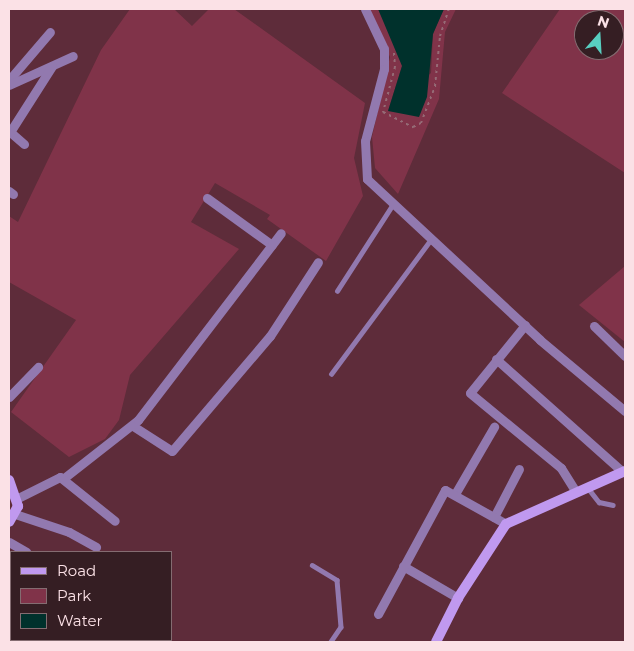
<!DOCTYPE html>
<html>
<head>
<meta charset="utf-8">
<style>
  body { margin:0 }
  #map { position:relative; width:634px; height:651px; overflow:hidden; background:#5e2c3a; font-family:Montserrat,sans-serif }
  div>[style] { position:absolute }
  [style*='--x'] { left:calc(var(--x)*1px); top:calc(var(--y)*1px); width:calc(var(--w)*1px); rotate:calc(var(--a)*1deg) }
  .green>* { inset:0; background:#803349 }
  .water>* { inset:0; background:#00312c }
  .path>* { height:2px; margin-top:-1px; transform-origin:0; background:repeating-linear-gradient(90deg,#956b76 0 2.5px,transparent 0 6.5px) }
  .lane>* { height:4.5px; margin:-2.25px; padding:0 2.25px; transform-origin:2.25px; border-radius:2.25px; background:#9279af }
  .street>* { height:9px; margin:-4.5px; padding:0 4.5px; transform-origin:4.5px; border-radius:4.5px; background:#9279af }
  .secondary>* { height:10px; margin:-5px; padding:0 5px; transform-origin:5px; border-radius:5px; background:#c099ef }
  span { translate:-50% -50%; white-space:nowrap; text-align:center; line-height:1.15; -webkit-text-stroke:5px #351e23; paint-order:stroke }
  .frame { position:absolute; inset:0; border:10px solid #fbe1e6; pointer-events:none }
  .legend { position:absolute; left:10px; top:551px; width:162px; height:90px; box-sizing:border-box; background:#351e23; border:1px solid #846c71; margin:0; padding:6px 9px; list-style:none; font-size:15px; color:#fbe1e6 }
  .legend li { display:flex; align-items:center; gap:10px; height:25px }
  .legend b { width:25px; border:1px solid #846c71 }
  .north { position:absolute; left:574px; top:10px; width:50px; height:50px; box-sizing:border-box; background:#351e23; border:1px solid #846c71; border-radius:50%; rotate:19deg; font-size:14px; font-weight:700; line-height:20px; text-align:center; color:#fbe1e6 }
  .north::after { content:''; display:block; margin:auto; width:18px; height:22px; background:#58cec0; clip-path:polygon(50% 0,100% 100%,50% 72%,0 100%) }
</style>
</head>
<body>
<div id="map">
  <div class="green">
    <div style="clip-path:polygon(130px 9px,174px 9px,192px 26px,209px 9px,234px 9px,365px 103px,354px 158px,363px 196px,326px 261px,267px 219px,270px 215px,215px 183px,191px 222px,239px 249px,130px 375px,119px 420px,105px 439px,69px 457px,11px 412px,76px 320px,9px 282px,9px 216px,18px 222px,101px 50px)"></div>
    <div style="clip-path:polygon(368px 9px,378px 9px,400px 52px,402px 66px,388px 111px,431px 73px,433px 34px,440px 17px,444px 9px,456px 9px,445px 32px,439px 99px,398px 194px,375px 168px,372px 137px,390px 57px)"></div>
    <div style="clip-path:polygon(evenodd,560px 9px,625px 9px,625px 173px,502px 93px,560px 9px,584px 20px,614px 20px,614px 50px,584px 50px,584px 20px)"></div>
    <div style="clip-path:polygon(625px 266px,625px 342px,579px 305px)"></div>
  </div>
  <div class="water">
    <div style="clip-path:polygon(378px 9px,444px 9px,433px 34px,427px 97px,419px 117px,388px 111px,402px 66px)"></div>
  </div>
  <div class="path">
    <div style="--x:394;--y:53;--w:14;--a:86"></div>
    <div style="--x:395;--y:67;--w:47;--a:104.9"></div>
    <div style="--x:383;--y:112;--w:34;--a:27"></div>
    <div style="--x:413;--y:127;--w:9;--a:-27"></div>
    <div style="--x:421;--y:123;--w:40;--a:-69"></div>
    <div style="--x:435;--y:86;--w:50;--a:-84.3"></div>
    <div style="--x:440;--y:36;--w:28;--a:-72"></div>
  </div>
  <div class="lane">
    <div style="--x:337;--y:291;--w:103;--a:-57.2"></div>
    <div style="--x:331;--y:374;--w:169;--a:-53.4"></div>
    <div style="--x:588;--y:488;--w:18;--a:52"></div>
    <div style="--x:599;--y:502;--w:14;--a:12"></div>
    <div style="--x:312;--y:565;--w:29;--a:31"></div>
    <div style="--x:337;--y:580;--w:47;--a:85.1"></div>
    <div style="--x:341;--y:627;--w:18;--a:124"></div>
  </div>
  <div class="street">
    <div style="--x:365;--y:9;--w:44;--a:64.6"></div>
    <div style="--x:384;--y:49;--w:20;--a:90"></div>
    <div style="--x:384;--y:69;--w:74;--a:104.8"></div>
    <div style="--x:365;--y:141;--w:38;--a:87"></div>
    <div style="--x:367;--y:179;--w:236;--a:42.9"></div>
    <div style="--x:540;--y:340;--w:111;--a:39.9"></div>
    <div style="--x:9;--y:80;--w:63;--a:-49.5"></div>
    <div style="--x:9;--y:85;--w:70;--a:-24.4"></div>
    <div style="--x:9;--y:131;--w:20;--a:41"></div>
    <div style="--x:10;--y:132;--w:78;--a:-57.5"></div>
    <div style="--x:9;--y:191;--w:5;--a:37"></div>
    <div style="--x:207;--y:198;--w:80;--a:35.9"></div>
    <div style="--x:525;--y:325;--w:87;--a:129"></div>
    <div style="--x:470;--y:393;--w:118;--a:39.5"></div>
    <div style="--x:561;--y:468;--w:28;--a:58"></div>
    <div style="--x:594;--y:326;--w:43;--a:44.1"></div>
    <div style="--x:496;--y:359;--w:170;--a:41.7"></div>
    <div style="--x:9;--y:397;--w:42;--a:-46"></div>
    <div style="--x:133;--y:426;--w:46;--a:32.7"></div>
    <div style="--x:172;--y:451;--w:151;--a:-49.6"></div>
    <div style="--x:270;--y:336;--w:88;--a:-57"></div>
    <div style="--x:64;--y:478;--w:94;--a:-38.1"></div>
    <div style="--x:138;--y:420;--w:235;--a:-52.6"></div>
    <div style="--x:455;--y:494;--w:78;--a:-59.8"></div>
    <div style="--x:18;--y:498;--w:47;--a:-26.6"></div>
    <div style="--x:60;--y:477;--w:70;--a:38.7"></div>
    <div style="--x:15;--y:514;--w:57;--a:18.4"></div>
    <div style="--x:69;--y:532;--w:31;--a:29"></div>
    <div style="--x:494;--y:517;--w:54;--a:-62.5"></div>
    <div style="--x:9;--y:542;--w:20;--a:30"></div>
    <div style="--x:403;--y:566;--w:64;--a:30.2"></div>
    <div style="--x:9;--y:594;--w:2;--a:27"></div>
    <div style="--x:378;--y:614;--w:141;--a:-61.6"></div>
    <div style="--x:445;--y:490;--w:70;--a:29.1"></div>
  </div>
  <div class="secondary">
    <div style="--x:9;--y:480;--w:28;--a:71"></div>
    <div style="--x:18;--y:506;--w:18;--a:119"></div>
    <div style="--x:436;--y:642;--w:49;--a:-63.4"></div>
    <div style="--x:458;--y:598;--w:88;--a:-57"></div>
    <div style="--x:506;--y:524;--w:130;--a:-24"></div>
  </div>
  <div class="frame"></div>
  <ul class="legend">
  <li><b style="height:6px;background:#c099ef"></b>Road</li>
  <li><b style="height:14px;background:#803349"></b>Park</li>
  <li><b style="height:14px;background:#00312c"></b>Water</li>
  </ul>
  <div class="north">N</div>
</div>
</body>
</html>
